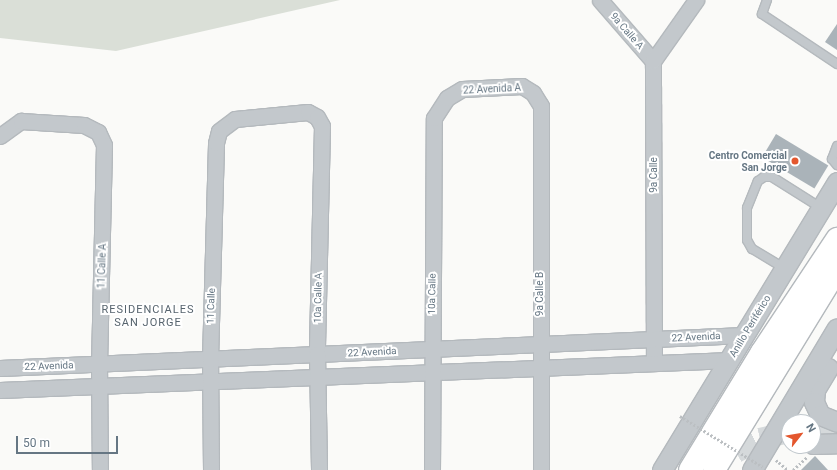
<!DOCTYPE html>
<html>
<head>
<meta charset="utf-8">
<style>
  body { margin:0 }
  #map { position:relative; width:837px; height:470px; overflow:hidden; background:#fafaf8; font-family:Roboto,sans-serif }
  div>[style] { position:absolute }
  [style*='--x'] { left:calc(var(--x)*1px); top:calc(var(--y)*1px); width:calc(var(--w)*1px); rotate:calc(var(--a)*1deg) }
  .green>* { inset:0; background:#dadfd7 }
  .building>* { inset:0; background:#aab3b9; transform-origin:0 0 }
  .trunk-tunnel>* { height:22px; margin-top:-11px; transform-origin:0; background:repeating-linear-gradient(90deg,#d5d9db 0 22px,transparent 0 33px) }
  .path>* { height:2.5px; margin-top:-1.25px; transform-origin:0; background:repeating-linear-gradient(90deg,#bbbfc2 0 2px,transparent 0 4px) }
  .roads { filter:drop-shadow(1px 0 #b4b9bd) drop-shadow(-1px 0 #b4b9bd) drop-shadow(0 1px #b4b9bd) drop-shadow(0 -1px #b4b9bd) }
  .service>* { height:8px; margin:-4px; padding:0 4px; transform-origin:4px; border-radius:4px; background:#c3c8cc }
  .minor>* { height:15px; margin:-7.5px; padding:0 7.5px; transform-origin:7.5px; border-radius:7.5px; background:#c3c8cc }
  .tertiary>* { height:19px; margin:-9.5px; padding:0 9.5px; transform-origin:9.5px; border-radius:9.5px; background:#c3c8cc }
  .trunk>* { height:22px; margin:-11px; padding:0 11px; transform-origin:11px; border-radius:11px; background:#fff }
  .path-bridge>* { height:2.5px; margin-top:-1.25px; transform-origin:0; background:repeating-linear-gradient(90deg,#bbbfc2 0 2px,transparent 0 4px) }
  .dots>* { width:11px; height:11px; translate:-50% -50%; box-sizing:border-box; border:2px solid #fff; border-radius:50% }
  span { translate:-50% -50%; white-space:nowrap; text-align:center; line-height:1.15; -webkit-text-stroke:4px #fff; paint-order:stroke }
  .street-label { font-size:10px; color:#657683 }
  .poi-label { font-size:10px; color:#657683; font-weight:700 }
  .right { translate:-100% -50%; text-align:right }
  .neighbourhood-label { font-size:11px; color:#57646e; letter-spacing:1px }
  .north { position:absolute; left:781px; top:414px; width:40px; height:40px; box-sizing:border-box; background:#fff; border:1px solid #c1c8cd; border-radius:50%; rotate:59deg; font-size:11px; font-weight:700; line-height:16px; text-align:center; color:#657683 }
  .north::after { content:''; display:block; margin:auto; width:14px; height:18px; background:#e4572e; clip-path:polygon(50% 0,100% 100%,50% 72%,0 100%) }
  .scale { position:absolute; left:16px; top:436px; width:102px; height:18px; box-sizing:border-box; border:2px solid #657683; border-top:0; padding-left:5px; font-size:12px; line-height:14px; white-space:nowrap; color:#657683; -webkit-text-stroke:3px #fff; paint-order:stroke }
</style>
</head>
<body>
<div id="map">
  <div class="green">
    <div style="clip-path:polygon(0 0,340px 0,116px 51px,0 38px)"></div>
  </div>
  <div class="building">
    <div style="clip-path:polygon(837px 24px,837px 50px,825px 42px)"></div>
    <div style="left:776px;top:134px;width:61px;height:27px;rotate:31deg"></div>
    <div style="clip-path:polygon(815px 456px,828px 470px,801px 470px)"></div>
  </div>
  <div class="trunk-tunnel">
    <div style="--x:813;--y:432;--w:24;--a:2"></div>
    <div style="--x:736;--y:452;--w:27;--a:-28"></div>
    <div style="--x:760;--y:439;--w:30;--a:-14"></div>
  </div>
  <div class="path">
    <div style="--x:776;--y:460;--w:16;--a:40"></div>
    <div style="--x:793;--y:470;--w:19;--a:-43"></div>
  </div>
  <div class="roads">
    <div class="service">
      <div style="--x:767;--y:0;--w:15;--a:110"></div>
      <div style="--x:762;--y:14;--w:90;--a:33.7"></div>
      <div style="--x:837;--y:146;--w:14;--a:111"></div>
      <div style="--x:832;--y:159;--w:8;--a:50"></div>
      <div style="--x:784;--y:268;--w:37;--a:-149"></div>
      <div style="--x:752;--y:249;--w:10;--a:-119"></div>
      <div style="--x:747;--y:240;--w:32;--a:-90"></div>
      <div style="--x:747;--y:208;--w:29;--a:-68"></div>
      <div style="--x:758;--y:181;--w:7;--a:-34"></div>
      <div style="--x:764;--y:177;--w:8;--a:0"></div>
      <div style="--x:772;--y:177;--w:58;--a:32.3"></div>
    </div>
    <div class="minor">
      <div style="--x:600;--y:0;--w:81;--a:49"></div>
      <div style="--x:0;--y:136;--w:26;--a:-36"></div>
      <div style="--x:21;--y:121;--w:63;--a:3.6"></div>
      <div style="--x:84;--y:125;--w:16;--a:27"></div>
      <div style="--x:98;--y:132;--w:14;--a:65"></div>
      <div style="--x:104;--y:145;--w:219;--a:91.3"></div>
      <div style="--x:99;--y:364;--w:106;--a:89.5"></div>
      <div style="--x:654;--y:363;--w:302;--a:-90.2"></div>
      <div style="--x:653;--y:61;--w:75;--a:-54.8"></div>
      <div style="--x:0;--y:368;--w:745;--a:-2.54"></div>
      <div style="--x:0;--y:390;--w:731;--a:-2.35"></div>
      <div style="--x:211;--y:470;--w:111;--a:-90.5"></div>
      <div style="--x:210;--y:359;--w:216;--a:-88.4"></div>
      <div style="--x:216;--y:143;--w:12;--a:-76"></div>
      <div style="--x:219;--y:131;--w:20;--a:-37"></div>
      <div style="--x:235;--y:119;--w:73;--a:-5.5"></div>
      <div style="--x:308;--y:112;--w:10;--a:29"></div>
      <div style="--x:317;--y:117;--w:10;--a:61"></div>
      <div style="--x:322;--y:126;--w:228;--a:91.3"></div>
      <div style="--x:317;--y:354;--w:116;--a:89"></div>
      <div style="--x:432;--y:470;--w:352;--a:-89.7"></div>
      <div style="--x:434;--y:118;--w:24;--a:-57"></div>
      <div style="--x:447;--y:98;--w:17;--a:-31"></div>
      <div style="--x:462;--y:89;--w:60;--a:-2.9"></div>
      <div style="--x:522;--y:86;--w:13;--a:32"></div>
      <div style="--x:533;--y:93;--w:15;--a:58"></div>
      <div style="--x:541;--y:106;--w:364;--a:90"></div>
    </div>
    <div class="tertiary">
      <div style="--x:828;--y:368;--w:26;--a:121"></div>
      <div style="--x:815;--y:390;--w:12;--a:95"></div>
      <div style="--x:814;--y:402;--w:14;--a:65"></div>
      <div style="--x:820;--y:415;--w:18;--a:22"></div>
      <div style="--x:813;--y:444;--w:24;--a:-2"></div>
      <div style="--x:662;--y:470;--w:337;--a:-58.7"></div>
      <div style="--x:752;--y:470;--w:165;--a:-59.1"></div>
    </div>
    <div class="trunk">
      <div style="--x:690;--y:470;--w:138;--a:-58.6"></div>
      <div style="--x:762;--y:352;--w:136;--a:-56.4"></div>
      <div style="--x:714;--y:470;--w:236;--a:-58.5"></div>
    </div>
  </div>
  <div class="path-bridge">
    <div style="--x:680;--y:416;--w:97;--a:31.6"></div>
  </div>
  <div class="dots">
    <div style="left:795px;top:161px;background:#e4572e"></div>
  </div>
  <div class="street-label">
    <span style="left:627px;top:31px;rotate:49deg">9a Calle A</span>
    <span style="left:492px;top:89px;rotate:-3deg">22 Avenida A</span>
    <span style="left:654px;top:175px;rotate:-90deg">9a Calle</span>
    <span style="left:102px;top:266px;rotate:-88deg">11 Calle A</span>
    <span style="left:432px;top:294px;rotate:-89deg">10a Calle</span>
    <span style="left:540px;top:294px;rotate:-90deg">9a Calle B</span>
    <span style="left:318px;top:298px;rotate:-89deg">10a Calle A</span>
    <span style="left:211px;top:306px;rotate:-88deg">11 Calle</span>
    <span style="left:750px;top:326px;rotate:-59deg">Anillo Periférico</span>
    <span style="left:696px;top:337px;rotate:-3deg">22 Avenida</span>
    <span style="left:372px;top:352px;rotate:-3deg">22 Avenida</span>
    <span style="left:49px;top:366px;rotate:-2deg">22 Avenida</span>
  </div>
  <div class="poi-label">
    <span class="right" style="left:787px;top:161px">Centro Comercial<br>San Jorge</span>
  </div>
  <div class="neighbourhood-label">
    <span style="left:148px;top:317px">RESIDENCIALES<br>SAN JORGE</span>
  </div>
  <div class="north">N</div>
  <div class="scale">50 m</div>
</div>
</body>
</html>
